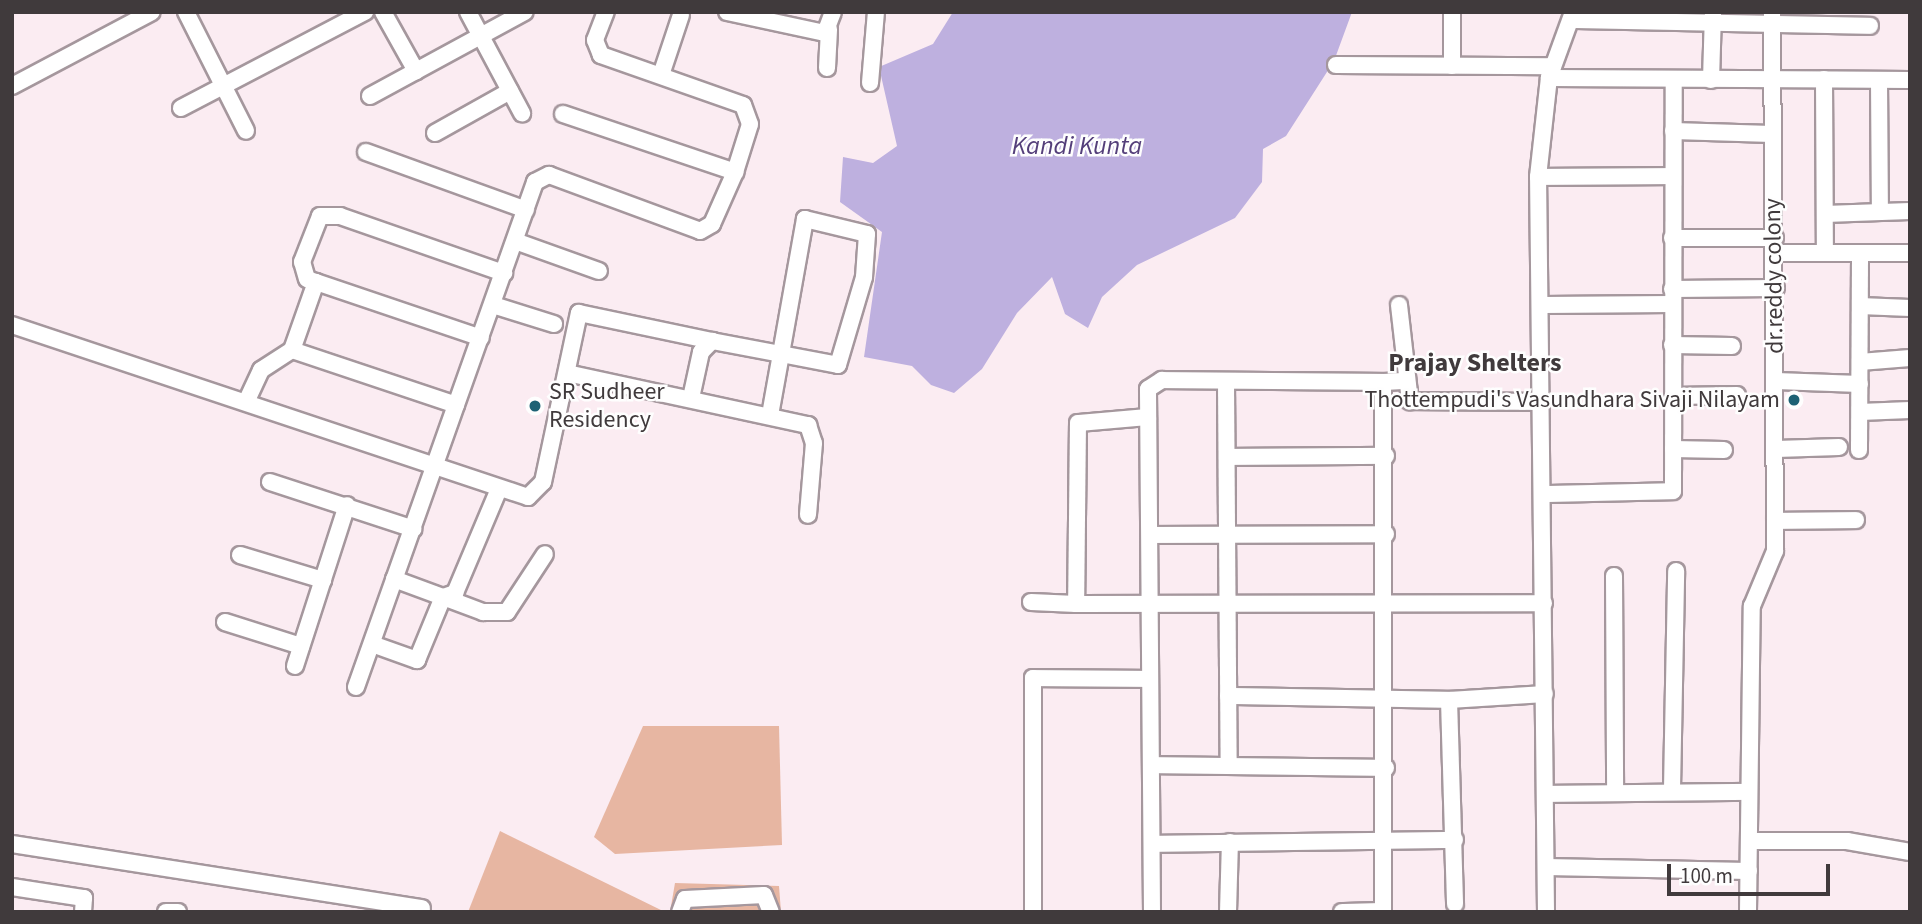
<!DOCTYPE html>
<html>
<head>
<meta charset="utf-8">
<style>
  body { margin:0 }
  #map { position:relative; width:1922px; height:924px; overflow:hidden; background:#fbecf2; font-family:"Source Sans 3",sans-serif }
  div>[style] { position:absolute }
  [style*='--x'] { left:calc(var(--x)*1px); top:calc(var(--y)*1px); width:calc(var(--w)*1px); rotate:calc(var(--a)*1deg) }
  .green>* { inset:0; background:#e7b6a2 }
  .water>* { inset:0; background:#beb0df }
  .roads { filter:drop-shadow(2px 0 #a5979d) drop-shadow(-2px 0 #a5979d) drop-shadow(0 2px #a5979d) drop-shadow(0 -2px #a5979d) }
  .minor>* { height:16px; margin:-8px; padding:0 8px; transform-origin:8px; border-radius:8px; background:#fff }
  .dots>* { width:19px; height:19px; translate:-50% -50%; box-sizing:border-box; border:4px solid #fefefe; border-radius:50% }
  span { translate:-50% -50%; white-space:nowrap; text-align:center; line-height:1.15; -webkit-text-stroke:5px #fefefe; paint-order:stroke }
  .street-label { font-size:24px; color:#403a3c }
  .poi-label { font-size:24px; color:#403a3c }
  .left { translate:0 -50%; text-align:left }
  .right { translate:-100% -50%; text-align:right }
  .water-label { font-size:26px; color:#543f7a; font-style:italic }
  .neighbourhood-label { font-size:26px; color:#403a3c; font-weight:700 }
  .frame { position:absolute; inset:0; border:14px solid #403a3c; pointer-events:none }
  .scale { position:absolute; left:1667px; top:864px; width:163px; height:32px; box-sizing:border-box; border:4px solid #403a3c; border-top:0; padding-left:9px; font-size:21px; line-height:24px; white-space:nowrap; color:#403a3c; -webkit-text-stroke:5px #fefefe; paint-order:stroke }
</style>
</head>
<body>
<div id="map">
  <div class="green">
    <div style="clip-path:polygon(643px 726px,779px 726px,782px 845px,615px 854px,594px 837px)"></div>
    <div style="clip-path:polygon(500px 831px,665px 912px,468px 912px)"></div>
    <div style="clip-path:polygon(675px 883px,779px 886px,781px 912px,670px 912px)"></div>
  </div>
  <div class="water">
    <div style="clip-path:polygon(953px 12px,1352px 12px,1334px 61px,1286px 136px,1263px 149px,1262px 182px,1235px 218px,1137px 265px,1102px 297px,1088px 328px,1065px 314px,1052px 277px,1017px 313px,982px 369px,954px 393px,931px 385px,912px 366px,864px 357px,882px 232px,840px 202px,843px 157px,873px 163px,897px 146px,879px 67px,933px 44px)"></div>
  </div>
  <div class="roads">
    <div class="minor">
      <div style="--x:186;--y:12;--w:133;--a:63.2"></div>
      <div style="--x:383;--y:12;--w:68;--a:60.8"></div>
      <div style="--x:468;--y:12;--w:115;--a:61.9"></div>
      <div style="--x:727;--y:12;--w:100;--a:12.1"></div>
      <div style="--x:825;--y:33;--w:22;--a:-69"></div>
      <div style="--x:1571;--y:20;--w:299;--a:1.1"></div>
      <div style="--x:1336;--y:65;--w:217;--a:0.3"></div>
      <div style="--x:1452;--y:66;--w:54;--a:-90"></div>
      <div style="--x:827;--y:68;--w:39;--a:-87"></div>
      <div style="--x:661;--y:75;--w:63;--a:-71.6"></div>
      <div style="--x:1549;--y:78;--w:361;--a:0.3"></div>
      <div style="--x:1824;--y:79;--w:174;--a:89.7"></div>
      <div style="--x:1711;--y:80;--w:68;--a:-88.3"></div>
      <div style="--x:1879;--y:80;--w:132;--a:89.6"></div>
      <div style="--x:870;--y:83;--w:71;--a:-85.2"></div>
      <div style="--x:12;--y:86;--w:158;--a:-27.9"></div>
      <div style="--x:370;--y:96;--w:176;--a:-28.5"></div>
      <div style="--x:181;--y:108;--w:208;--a:-27.6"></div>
      <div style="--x:563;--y:114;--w:182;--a:18.6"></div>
      <div style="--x:1673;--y:131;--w:99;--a:1.7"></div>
      <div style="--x:435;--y:133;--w:86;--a:-29.2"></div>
      <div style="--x:366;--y:152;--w:170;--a:19.9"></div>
      <div style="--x:1538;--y:177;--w:135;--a:-0.4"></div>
      <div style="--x:1825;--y:214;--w:85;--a:-2"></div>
      <div style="--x:1672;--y:238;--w:103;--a:0"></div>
      <div style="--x:515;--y:241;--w:89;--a:19.7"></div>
      <div style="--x:1775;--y:253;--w:135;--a:0"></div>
      <div style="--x:316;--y:282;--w:9;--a:-162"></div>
      <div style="--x:307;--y:279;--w:18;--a:-106"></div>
      <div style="--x:302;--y:262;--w:49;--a:-68.6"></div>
      <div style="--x:320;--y:216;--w:20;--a:0"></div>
      <div style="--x:340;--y:216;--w:174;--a:19.2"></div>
      <div style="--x:1672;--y:289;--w:104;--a:-0.6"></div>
      <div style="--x:493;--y:305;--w:64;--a:17.3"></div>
      <div style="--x:1399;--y:305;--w:97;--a:83.5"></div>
      <div style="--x:1410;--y:401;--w:132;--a:0.4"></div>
      <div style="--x:1543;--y:305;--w:129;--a:-0.4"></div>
      <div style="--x:1860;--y:306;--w:50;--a:2.3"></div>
      <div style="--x:12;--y:325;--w:544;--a:18.43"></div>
      <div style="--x:528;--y:497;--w:21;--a:-45"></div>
      <div style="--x:543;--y:482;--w:173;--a:-78"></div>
      <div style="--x:579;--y:313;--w:136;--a:11.9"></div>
      <div style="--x:1672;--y:345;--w:60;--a:1"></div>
      <div style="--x:292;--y:350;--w:173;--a:18.5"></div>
      <div style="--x:1860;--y:362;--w:50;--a:-4.6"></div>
      <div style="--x:567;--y:373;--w:247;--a:12.2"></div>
      <div style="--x:808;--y:425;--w:19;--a:72"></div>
      <div style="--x:814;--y:443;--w:72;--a:94.8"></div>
      <div style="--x:1776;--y:381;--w:84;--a:2"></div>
      <div style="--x:1226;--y:383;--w:383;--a:89.6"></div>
      <div style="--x:1673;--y:396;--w:64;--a:-0.9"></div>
      <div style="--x:248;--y:398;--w:31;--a:-65"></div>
      <div style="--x:261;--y:370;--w:37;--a:-33"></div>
      <div style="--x:292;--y:350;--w:72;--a:-70.6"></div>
      <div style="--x:316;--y:282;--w:174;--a:18.7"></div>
      <div style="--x:691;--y:398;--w:47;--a:-77.7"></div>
      <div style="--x:701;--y:352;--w:16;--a:-45"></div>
      <div style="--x:712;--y:341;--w:70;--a:10.7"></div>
      <div style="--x:781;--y:354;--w:58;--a:10.9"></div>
      <div style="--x:838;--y:365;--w:92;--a:-73.5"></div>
      <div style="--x:864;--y:277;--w:43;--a:-86"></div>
      <div style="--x:867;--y:234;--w:64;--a:-166.4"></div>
      <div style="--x:805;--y:219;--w:137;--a:100.1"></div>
      <div style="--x:781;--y:354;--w:62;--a:100.2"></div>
      <div style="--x:1860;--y:412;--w:50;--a:-2.3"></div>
      <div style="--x:1148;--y:417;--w:70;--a:175.1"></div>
      <div style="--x:1078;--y:423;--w:181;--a:90.6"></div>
      <div style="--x:1076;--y:604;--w:468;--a:-0.1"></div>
      <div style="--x:1673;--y:449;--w:51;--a:1.1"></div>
      <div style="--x:1776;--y:449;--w:63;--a:-1.8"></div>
      <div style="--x:1859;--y:450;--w:197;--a:-89.7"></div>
      <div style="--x:1228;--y:457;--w:158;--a:-0.4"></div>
      <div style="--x:270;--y:482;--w:151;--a:18.1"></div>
      <div style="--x:1545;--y:494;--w:128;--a:-1.3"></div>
      <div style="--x:1673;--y:491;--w:411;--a:-89.9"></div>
      <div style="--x:1775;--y:521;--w:81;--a:-0.7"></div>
      <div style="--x:1150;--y:535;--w:236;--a:-0.2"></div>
      <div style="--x:240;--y:555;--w:87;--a:16.8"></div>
      <div style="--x:1614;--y:576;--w:215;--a:89.7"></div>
      <div style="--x:394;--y:579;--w:52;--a:20.2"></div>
      <div style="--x:443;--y:597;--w:13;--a:-18"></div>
      <div style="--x:455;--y:593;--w:113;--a:-67.1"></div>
      <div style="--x:1031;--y:602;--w:45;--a:2.5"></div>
      <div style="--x:225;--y:622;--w:80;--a:17.5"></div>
      <div style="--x:372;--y:644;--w:48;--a:19.6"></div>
      <div style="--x:417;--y:660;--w:68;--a:-67.6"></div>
      <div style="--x:443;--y:597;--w:43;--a:20.6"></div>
      <div style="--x:483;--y:612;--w:24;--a:0"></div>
      <div style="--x:507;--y:612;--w:69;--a:-56.8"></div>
      <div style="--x:295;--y:666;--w:169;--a:-72.1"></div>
      <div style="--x:356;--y:687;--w:536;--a:-70.48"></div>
      <div style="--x:535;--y:182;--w:16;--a:-27"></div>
      <div style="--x:549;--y:175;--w:161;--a:20.3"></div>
      <div style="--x:700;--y:231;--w:14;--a:-30"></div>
      <div style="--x:712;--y:224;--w:57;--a:-66.1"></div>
      <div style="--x:735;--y:172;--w:50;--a:-72.6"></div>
      <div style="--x:750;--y:124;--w:20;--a:-110"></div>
      <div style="--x:743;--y:105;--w:151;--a:-160.6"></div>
      <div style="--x:601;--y:55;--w:16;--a:-112"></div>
      <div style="--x:595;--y:40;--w:30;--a:-69"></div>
      <div style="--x:1228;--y:696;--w:221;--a:1"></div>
      <div style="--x:1449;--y:700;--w:204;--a:88.3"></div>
      <div style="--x:1449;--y:700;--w:96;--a:-3.6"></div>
      <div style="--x:1151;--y:765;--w:235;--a:0.7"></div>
      <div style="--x:1672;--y:789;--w:218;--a:-88.9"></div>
      <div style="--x:1547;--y:794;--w:202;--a:-0.6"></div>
      <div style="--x:1750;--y:841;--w:97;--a:0"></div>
      <div style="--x:1847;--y:841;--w:64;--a:9.9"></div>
      <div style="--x:12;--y:844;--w:415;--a:8.9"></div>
      <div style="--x:1152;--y:844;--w:303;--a:-0.8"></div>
      <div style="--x:1546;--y:867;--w:203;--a:1.1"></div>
      <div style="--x:12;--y:887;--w:73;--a:8.7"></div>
      <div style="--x:84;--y:898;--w:14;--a:94"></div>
      <div style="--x:166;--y:912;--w:12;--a:0"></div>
      <div style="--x:680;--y:912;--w:14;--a:-69"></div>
      <div style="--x:685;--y:899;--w:79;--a:-2.9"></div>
      <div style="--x:764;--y:895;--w:18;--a:68"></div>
      <div style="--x:1033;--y:912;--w:234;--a:-90"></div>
      <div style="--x:1033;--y:678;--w:117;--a:0.5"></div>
      <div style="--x:1152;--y:912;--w:523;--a:-90.44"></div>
      <div style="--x:1148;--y:389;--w:17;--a:-33"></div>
      <div style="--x:1162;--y:380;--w:221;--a:0.5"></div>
      <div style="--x:1228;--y:912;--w:70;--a:-88.4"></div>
      <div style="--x:1342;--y:912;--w:41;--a:-1.4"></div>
      <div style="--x:1383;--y:912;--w:530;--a:-90"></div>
      <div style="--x:1383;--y:382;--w:21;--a:-3"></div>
      <div style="--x:1546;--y:912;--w:735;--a:-90.62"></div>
      <div style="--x:1538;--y:177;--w:100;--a:-83.7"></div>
      <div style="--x:1549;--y:78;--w:70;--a:-70"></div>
      <div style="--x:1748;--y:912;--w:306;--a:-89.3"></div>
      <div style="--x:1752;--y:606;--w:60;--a:-67.3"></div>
      <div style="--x:1775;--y:551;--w:539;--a:-90.32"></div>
    </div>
  </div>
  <div class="dots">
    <div style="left:1794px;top:400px;background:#1d6174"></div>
    <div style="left:535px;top:406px;background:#1d6174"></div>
  </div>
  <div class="street-label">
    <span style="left:1774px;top:276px;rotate:-91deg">dr.reddy colony</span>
  </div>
  <div class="poi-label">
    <span class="left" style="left:549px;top:406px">SR Sudheer<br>Residency</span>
    <span class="right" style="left:1780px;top:400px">Thottempudi's Vasundhara Sivaji Nilayam</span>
  </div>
  <div class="water-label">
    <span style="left:1077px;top:146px">Kandi Kunta</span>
  </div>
  <div class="neighbourhood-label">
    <span style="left:1475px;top:363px">Prajay Shelters</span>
  </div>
  <div class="frame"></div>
  <div class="scale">100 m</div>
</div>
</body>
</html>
